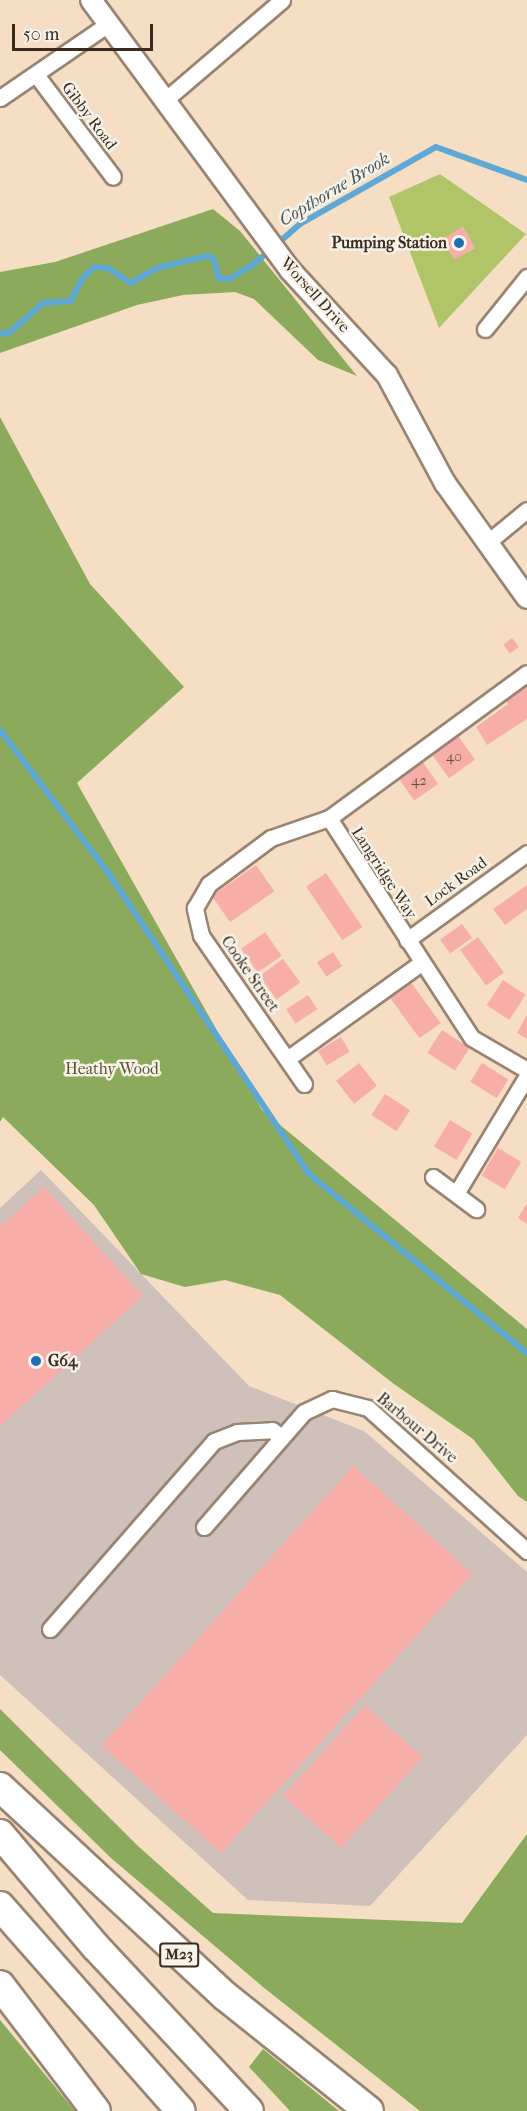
<!DOCTYPE html>
<html>
<head>
<meta charset="utf-8">
<style>
  body { margin:0 }
  #map { position:relative; width:527px; height:2111px; overflow:hidden; background:#f5dec4; font-family:"IM FELL French Canon",serif }
  div>[style] { position:absolute }
  [style*='--x'] { left:calc(var(--x)*1px); top:calc(var(--y)*1px); width:calc(var(--w)*1px); rotate:calc(var(--a)*1deg) }
  .industrial>* { inset:0; background:#cfc0ba }
  .green>* { inset:0; background:#b1c568 }
  .forest>* { inset:0; background:#8caa5c }
  .stream>* { height:6px; margin:-3px; padding:0 3px; transform-origin:3px; border-radius:3px; background:#5da8d5 }
  .building>* { inset:0; background:#f7ada8; transform-origin:0 0 }
  .roads { filter:drop-shadow(2px 0 #988471) drop-shadow(-2px 0 #988471) drop-shadow(0 2px #988471) drop-shadow(0 -2px #988471) }
  .minor>* { height:15px; margin:-7.5px; padding:0 7.5px; transform-origin:7.5px; border-radius:7.5px; background:#fff }
  .tertiary>* { height:20px; margin:-10px; padding:0 10px; transform-origin:10px; border-radius:10px; background:#fff }
  .motorway>* { height:28px; margin:-14px; padding:0 14px; transform-origin:14px; border-radius:14px; background:#fff }
  .dots>* { width:16px; height:16px; translate:-50% -50%; box-sizing:border-box; border:3px solid #f7f3e8; border-radius:50% }
  span { translate:-50% -50%; white-space:nowrap; text-align:center; line-height:1.15; -webkit-text-stroke:5px #f7f3e8; paint-order:stroke }
  .number-label { font-size:14px; color:#6a4b40 }
  .number-label span { -webkit-text-stroke-width:0 }
  .shield-label span { padding:2px 4px; background:#f7f3e8; border:2px solid; border-radius:4px; -webkit-text-stroke-width:0 }
  .shield-label { font-size:15px; color:#3b2a1e; font-weight:700 }
  .street-label { font-size:16px; color:#3b2a1e }
  .poi-label { font-size:16px; color:#3b2a1e; font-weight:700 }
  .right { translate:-100% -50%; text-align:right }
  .left { translate:0 -50%; text-align:left }
  .park-label { font-size:16px; color:#585130 }
  .water-label { font-size:18px; color:#47565e; font-style:italic }
  .scale { position:absolute; left:12px; top:24px; width:141px; height:27px; box-sizing:border-box; border:3px solid #3b2a1e; border-top:0; padding-left:8px; font-size:18px; line-height:21px; white-space:nowrap; color:#3b2a1e; -webkit-text-stroke:4px #f7f3e8; paint-order:stroke }
</style>
</head>
<body>
<div id="map">
  <div class="industrial">
    <div style="clip-path:polygon(41px 1170px,249px 1386px,364px 1431px,527px 1572px,527px 1735px,370px 1906px,248px 1900px,0 1675px,0 1208px)"></div>
  </div>
  <div class="green">
    <div style="clip-path:polygon(evenodd,440px 174px,526px 234px,439px 328px,389px 197px,440px 174px,463px 227px,475px 248px,454px 259px,443px 239px,463px 227px)"></div>
  </div>
  <div class="forest">
    <div style="clip-path:polygon(213px 209px,240px 231px,357px 376px,318px 360px,254px 299px,235px 292px,183px 295px,137px 305px,0 353px,0 272px,55px 262px)"></div>
    <div style="clip-path:polygon(0 417px,90px 584px,184px 687px,77px 783px,262px 1110px,527px 1329px,527px 1502px,518px 1496px,473px 1439px,394px 1384px,280px 1295px,225px 1280px,185px 1287px,141px 1274px,94px 1205px,3px 1117px,0 1122px)"></div>
    <div style="clip-path:polygon(0 1709px,138px 1846px,213px 1913px,462px 1923px,527px 1834px,527px 2111px,420px 2111px,263px 1987px,111px 1858px,0 1750px)"></div>
    <div style="clip-path:polygon(0 2020px,5px 2026px,75px 2111px,0 2111px)"></div>
    <div style="clip-path:polygon(263px 2049px,339px 2111px,290px 2111px,249px 2067px)"></div>
  </div>
  <div class="stream">
    <div style="--x:0;--y:334;--w:10;--a:-11"></div>
    <div style="--x:10;--y:332;--w:44;--a:-41.3"></div>
    <div style="--x:43;--y:303;--w:28;--a:-4"></div>
    <div style="--x:71;--y:301;--w:25;--a:-63"></div>
    <div style="--x:82;--y:279;--w:17;--a:-45"></div>
    <div style="--x:94;--y:267;--w:14;--a:4"></div>
    <div style="--x:108;--y:268;--w:27;--a:33"></div>
    <div style="--x:131;--y:283;--w:30;--a:-30"></div>
    <div style="--x:157;--y:268;--w:51;--a:-13.5"></div>
    <div style="--x:207;--y:256;--w:6;--a:18"></div>
    <div style="--x:213;--y:258;--w:21;--a:73"></div>
    <div style="--x:219;--y:278;--w:10;--a:6"></div>
    <div style="--x:229;--y:279;--w:29;--a:-31"></div>
    <div style="--x:254;--y:264;--w:61;--a:-41"></div>
    <div style="--x:300;--y:224;--w:156;--a:-29.5"></div>
    <div style="--x:436;--y:147;--w:97;--a:19.9"></div>
    <div style="--x:0;--y:730;--w:177;--a:52.8"></div>
    <div style="--x:107;--y:871;--w:364;--a:56.3"></div>
    <div style="--x:309;--y:1174;--w:282;--a:39.4"></div>
  </div>
  <div class="building">
    <div style="left:463px;top:227px;width:24px;height:24px;rotate:60deg"></div>
    <div style="left:512px;top:638px;width:11px;height:11px;rotate:52deg"></div>
    <div style="clip-path:polygon(527px 683px,527px 719px,487px 745px,476px 727px,508px 704px,505px 699px)"></div>
    <div style="left:458px;top:736px;width:29px;height:32px;rotate:54deg"></div>
    <div style="left:422px;top:761px;width:28px;height:29px;rotate:55deg"></div>
    <div style="left:256px;top:865px;width:32px;height:54px;rotate:55deg"></div>
    <div style="left:326px;top:873px;width:65px;height:24px;rotate:56deg"></div>
    <div style="clip-path:polygon(527px 885px,527px 909px,505px 925px,493px 909px)"></div>
    <div style="left:462px;top:924px;width:17px;height:27px;rotate:54deg"></div>
    <div style="left:265px;top:932px;width:29px;height:29px;rotate:55deg"></div>
    <div style="left:478px;top:937px;width:44px;height:22px;rotate:54deg"></div>
    <div style="left:333px;top:952px;width:17px;height:19px;rotate:57deg"></div>
    <div style="left:283px;top:959px;width:29px;height:29px;rotate:54deg"></div>
    <div style="left:503px;top:980px;width:27px;height:30px;rotate:33deg"></div>
    <div style="left:410px;top:981px;width:52px;height:26px;rotate:54deg"></div>
    <div style="left:308px;top:995px;width:17px;height:26px;rotate:57deg"></div>
    <div style="clip-path:polygon(527px 1015px,527px 1039px,517px 1033px)"></div>
    <div style="left:442px;top:1030px;width:33px;height:27px;rotate:33deg"></div>
    <div style="left:341px;top:1037px;width:17px;height:27px;rotate:59deg"></div>
    <div style="left:359px;top:1063px;width:29px;height:29px;rotate:52deg"></div>
    <div style="left:482px;top:1063px;width:31px;height:22px;rotate:32deg"></div>
    <div style="left:385px;top:1094px;width:30px;height:25px;rotate:33deg"></div>
    <div style="left:450px;top:1120px;width:26px;height:31px;rotate:31deg"></div>
    <div style="left:498px;top:1148px;width:27px;height:32px;rotate:31deg"></div>
    <div style="clip-path:polygon(44px 1187px,143px 1296px,0 1426px,0 1227px)"></div>
    <div style="clip-path:polygon(527px 1203px,527px 1224px,518px 1218px)"></div>
    <div style="left:353px;top:1466px;width:161px;height:376px;rotate:42deg"></div>
    <div style="left:365px;top:1705px;width:78px;height:122px;rotate:42deg"></div>
  </div>
  <div class="roads">
    <div class="minor">
      <div style="--x:37;--y:76;--w:126;--a:53"></div>
      <div style="--x:0;--y:98;--w:131;--a:-34.4"></div>
      <div style="--x:165;--y:100;--w:154;--a:-40.5"></div>
      <div style="--x:485;--y:329;--w:67;--a:-51.1"></div>
      <div style="--x:488;--y:542;--w:50;--a:-39.4"></div>
      <div style="--x:329;--y:818;--w:262;--a:57"></div>
      <div style="--x:472;--y:1038;--w:64;--a:30.2"></div>
      <div style="--x:407;--y:940;--w:148;--a:-35.9"></div>
      <div style="--x:287;--y:1059;--w:165;--a:-35.6"></div>
      <div style="--x:304;--y:1084;--w:181;--a:-124.7"></div>
      <div style="--x:201;--y:935;--w:28;--a:-103"></div>
      <div style="--x:195;--y:908;--w:28;--a:-60"></div>
      <div style="--x:209;--y:884;--w:77;--a:-36.6"></div>
      <div style="--x:271;--y:838;--w:61;--a:-19"></div>
      <div style="--x:329;--y:818;--w:245;--a:-36.2"></div>
      <div style="--x:433;--y:1177;--w:54;--a:36.7"></div>
      <div style="--x:457;--y:1192;--w:135;--a:-58.9"></div>
      <div style="--x:204;--y:1527;--w:152;--a:-49"></div>
      <div style="--x:304;--y:1412;--w:31;--a:-25"></div>
      <div style="--x:332;--y:1399;--w:37;--a:14"></div>
      <div style="--x:368;--y:1408;--w:214;--a:42"></div>
      <div style="--x:50;--y:1629;--w:249;--a:-48.9"></div>
      <div style="--x:214;--y:1441;--w:25;--a:-21"></div>
      <div style="--x:237;--y:1432;--w:35;--a:-3"></div>
      <div style="--x:272;--y:1430;--w:11;--a:38"></div>
    </div>
    <div class="tertiary">
      <div style="--x:91;--y:0;--w:335;--a:53.6"></div>
      <div style="--x:290;--y:270;--w:143;--a:47.3"></div>
      <div style="--x:387;--y:375;--w:123;--a:61.8"></div>
      <div style="--x:445;--y:483;--w:141;--a:54.5"></div>
    </div>
    <div class="motorway">
      <div style="--x:0;--y:1787;--w:307;--a:42.9"></div>
      <div style="--x:225;--y:1996;--w:184;--a:38.6"></div>
      <div style="--x:0;--y:1834;--w:148;--a:49.7"></div>
      <div style="--x:96;--y:1947;--w:224;--a:47"></div>
      <div style="--x:0;--y:1906;--w:273;--a:48.6"></div>
      <div style="--x:0;--y:1985;--w:158;--a:52.7"></div>
    </div>
  </div>
  <div class="dots">
    <div style="left:459px;top:243px;background:#1f6fb2"></div>
    <div style="left:36px;top:1361px;background:#1f6fb2"></div>
  </div>
  <div class="number-label">
    <span style="left:454px;top:757px">40</span>
    <span style="left:419px;top:781px">42</span>
  </div>
  <div class="shield-label">
    <span style="left:179px;top:1955px">M23</span>
  </div>
  <div class="street-label">
    <span style="left:89px;top:116px;rotate:53deg">Gibby Road</span>
    <span style="left:315px;top:295px;rotate:48deg">Worsell Drive</span>
    <span style="left:384px;top:873px;rotate:57deg">Langridge Way</span>
    <span style="left:456px;top:882px;rotate:-36deg">Lock Road</span>
    <span style="left:250px;top:974px;rotate:55deg">Cooke Street</span>
    <span style="left:417px;top:1428px;rotate:40deg">Barbour Drive</span>
  </div>
  <div class="poi-label">
    <span class="right" style="left:447px;top:243px">Pumping Station</span>
    <span class="left" style="left:48px;top:1361px">G64</span>
  </div>
  <div class="park-label">
    <span style="left:112px;top:1069px">Heathy Wood</span>
  </div>
  <div class="water-label">
    <span style="left:335px;top:190px;rotate:-31deg">Copthorne Brook</span>
  </div>
  <div class="scale">50 m</div>
</div>
</body>
</html>
